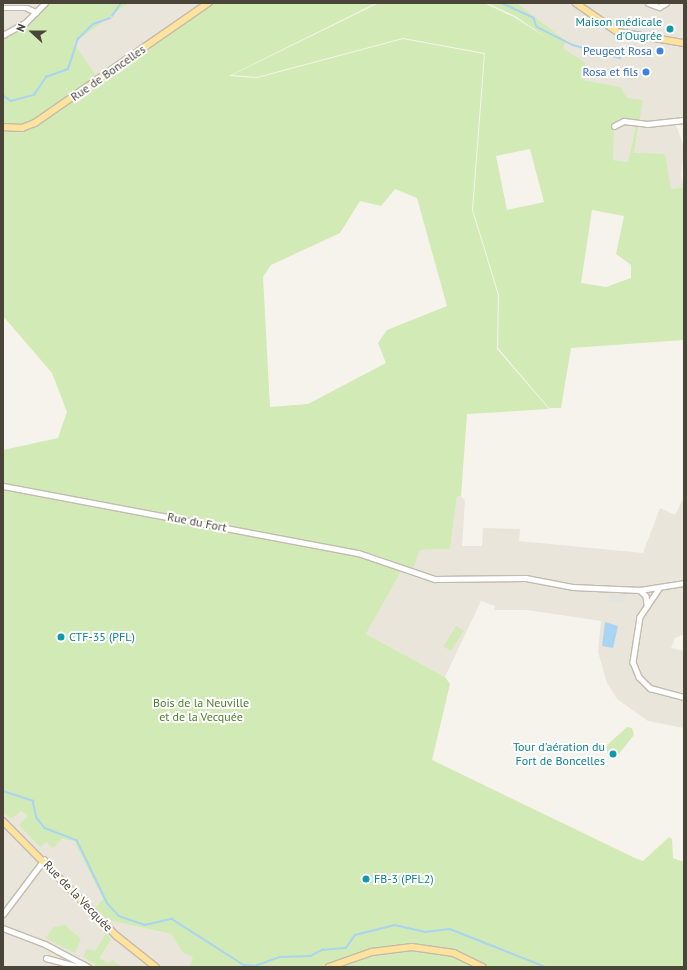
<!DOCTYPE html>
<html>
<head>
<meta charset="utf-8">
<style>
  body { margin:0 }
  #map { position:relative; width:687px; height:970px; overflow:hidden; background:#f6f3ec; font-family:"PT Sans",sans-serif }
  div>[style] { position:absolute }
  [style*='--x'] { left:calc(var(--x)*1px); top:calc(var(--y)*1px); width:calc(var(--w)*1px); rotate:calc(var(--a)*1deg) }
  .residential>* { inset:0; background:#eae5da }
  .green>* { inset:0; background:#d2eab5; transform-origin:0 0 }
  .parking>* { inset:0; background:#e5e3e0 }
  .water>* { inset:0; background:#a9d4f2 }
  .stream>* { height:1.5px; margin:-0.75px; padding:0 0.75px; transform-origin:0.75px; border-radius:0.75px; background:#a9d4f2 }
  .roads { filter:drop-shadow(1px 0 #c2bbae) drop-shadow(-1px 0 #c2bbae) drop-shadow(0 1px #c2bbae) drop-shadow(0 -1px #c2bbae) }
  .minor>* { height:4.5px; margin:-2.25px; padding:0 2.25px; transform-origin:2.25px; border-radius:2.25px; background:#fff }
  .major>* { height:5.5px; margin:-2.75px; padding:0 2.75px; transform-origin:2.75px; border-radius:2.75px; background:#ffe39c }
  .dots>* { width:11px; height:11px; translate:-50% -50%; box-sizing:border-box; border:2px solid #fff; border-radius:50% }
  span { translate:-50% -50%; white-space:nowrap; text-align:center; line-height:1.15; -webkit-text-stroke:4px #fff; paint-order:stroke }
  .culture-label { font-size:12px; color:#0d838f }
  .right { translate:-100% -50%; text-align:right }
  .left { translate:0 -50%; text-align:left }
  .shop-label { font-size:12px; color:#366cbe }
  .street-label { font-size:12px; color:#4b4439 }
  .park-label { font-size:12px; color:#4a7f2a }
  .frame { position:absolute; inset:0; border:4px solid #4b4439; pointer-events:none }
  .north { position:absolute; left:12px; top:12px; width:40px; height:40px; -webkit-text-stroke:3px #fff; paint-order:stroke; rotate:291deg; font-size:11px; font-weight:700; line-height:16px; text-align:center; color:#4b4439 }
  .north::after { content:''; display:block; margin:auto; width:14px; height:18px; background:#4b4439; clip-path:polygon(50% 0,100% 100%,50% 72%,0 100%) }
</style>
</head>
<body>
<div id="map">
  <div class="residential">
    <div style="clip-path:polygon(3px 3px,41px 3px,23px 22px,3px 33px)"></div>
    <div style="clip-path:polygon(129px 3px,203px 3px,97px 77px,74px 43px)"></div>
    <div style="clip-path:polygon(517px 3px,684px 3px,684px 124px,636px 125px,628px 162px,612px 160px,614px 126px,627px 98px,621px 87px,583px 80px,586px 63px,562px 50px,566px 41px)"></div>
    <div style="clip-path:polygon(676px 125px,684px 147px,681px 176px,684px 187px,671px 189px,634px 153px,639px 126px)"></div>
    <div style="clip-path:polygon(461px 496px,465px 501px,462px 546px,482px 546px,483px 528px,520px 529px,519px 541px,643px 553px,660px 508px,675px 515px,684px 497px,684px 634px,675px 638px,671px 648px,684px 651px,684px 728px,648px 721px,617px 699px,607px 683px,598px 652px,601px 621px,527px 610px,494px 610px,495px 606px,481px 601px,445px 677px,366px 634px,403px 568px,411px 572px,420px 550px,450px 549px,457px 497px)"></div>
    <div style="clip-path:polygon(21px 811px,27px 816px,19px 825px,46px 841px,71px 839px,78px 845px,103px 899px,95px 908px,107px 920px,171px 934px,183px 953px,193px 957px,189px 967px,122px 967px,109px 963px,100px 958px,111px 939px,106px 933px,89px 961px,97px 967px,3px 967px,3px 813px,12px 819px)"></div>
  </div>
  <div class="green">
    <div style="clip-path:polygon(48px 3px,129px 3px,74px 43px,97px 77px,35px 121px,25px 125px,9px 125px,3px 123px,3px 38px,28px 24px)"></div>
    <div style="clip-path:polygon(evenodd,211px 3px,376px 3px,229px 76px,257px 78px,403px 39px,484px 54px,472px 210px,498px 295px,497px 349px,549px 409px,467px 414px,461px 496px,457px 497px,450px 549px,420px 550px,413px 569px,373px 554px,3px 483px,3px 450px,58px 438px,67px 412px,52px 373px,3px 316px,3px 130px,19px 131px,37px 125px,211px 3px,395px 189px,417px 198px,447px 306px,387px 330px,378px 343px,386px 363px,308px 404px,270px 407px,263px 277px,271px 265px,340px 233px,360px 201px,381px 206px,395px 189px)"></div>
    <div style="clip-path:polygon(evenodd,379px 3px,484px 3px,514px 17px,586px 63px,583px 80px,621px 87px,627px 98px,643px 100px,634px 153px,665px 154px,671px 189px,684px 187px,684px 340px,571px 348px,561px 408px,549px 408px,498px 348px,499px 295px,473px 210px,485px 53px,403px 38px,257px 77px,232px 75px,379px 3px,636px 125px,628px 162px,613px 160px,614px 126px,636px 125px,379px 3px,530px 149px,544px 202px,507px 210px,496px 156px,530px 149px,379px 3px,592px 210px,624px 216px,616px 254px,631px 265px,631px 278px,606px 287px,581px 283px,592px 210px)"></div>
    <div style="clip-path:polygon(487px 3px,517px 3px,566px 41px,563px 49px,515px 16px)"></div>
    <div style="clip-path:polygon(3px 488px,367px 557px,403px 568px,366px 634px,445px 677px,450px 684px,432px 760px,635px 858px,643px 861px,669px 837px,672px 839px,673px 858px,684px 862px,684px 967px,189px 967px,193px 957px,183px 953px,171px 934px,107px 920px,95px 908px,103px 899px,74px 841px,62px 839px,53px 848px,46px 842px,40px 847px,19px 825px,27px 816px,21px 811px,12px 819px,3px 813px)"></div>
    <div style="left:456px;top:626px;width:9px;height:24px;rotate:32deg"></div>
    <div style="clip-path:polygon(627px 727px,632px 728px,634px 735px,615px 759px,607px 753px,607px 745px)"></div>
    <div style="clip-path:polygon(65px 925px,81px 939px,75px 953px,45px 938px,54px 927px)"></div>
    <div style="clip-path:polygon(106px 933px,111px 939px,100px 958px,109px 963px,113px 960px,122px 967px,97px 967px,83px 956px,87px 949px,95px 951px)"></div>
  </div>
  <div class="parking">
    <div style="clip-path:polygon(620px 25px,675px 35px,674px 40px,619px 31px)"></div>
    <div style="clip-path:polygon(611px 591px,627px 592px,624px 603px,610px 602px)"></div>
  </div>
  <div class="water">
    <div style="clip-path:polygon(605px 622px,618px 626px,613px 648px,602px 646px)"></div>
  </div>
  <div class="stream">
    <div style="--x:502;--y:3;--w:35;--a:25"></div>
    <div style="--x:534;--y:18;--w:9;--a:72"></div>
    <div style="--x:537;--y:27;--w:40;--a:26.6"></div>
    <div style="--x:573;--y:45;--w:49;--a:15.5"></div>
    <div style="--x:112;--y:16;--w:16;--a:-55"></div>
    <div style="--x:3;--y:95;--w:10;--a:37"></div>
    <div style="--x:11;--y:101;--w:24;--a:-15"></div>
    <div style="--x:34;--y:95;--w:22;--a:-56"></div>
    <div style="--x:46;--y:77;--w:23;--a:-20"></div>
    <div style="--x:68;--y:69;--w:32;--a:-72"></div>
    <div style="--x:78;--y:39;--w:21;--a:-45"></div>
    <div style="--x:93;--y:24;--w:18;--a:-19"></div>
    <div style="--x:3;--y:791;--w:32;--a:18"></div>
    <div style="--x:33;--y:801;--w:17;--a:77"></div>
    <div style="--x:37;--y:818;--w:13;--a:51"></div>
    <div style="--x:45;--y:828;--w:34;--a:21"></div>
    <div style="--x:77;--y:840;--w:71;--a:64.2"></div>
    <div style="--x:108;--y:904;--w:16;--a:47"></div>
    <div style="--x:119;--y:916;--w:28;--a:19"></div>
    <div style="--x:145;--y:925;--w:28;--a:-13"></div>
    <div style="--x:172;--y:919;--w:85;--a:32.6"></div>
    <div style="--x:244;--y:965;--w:11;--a:5"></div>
    <div style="--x:255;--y:966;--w:27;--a:-20"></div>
    <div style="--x:280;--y:957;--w:31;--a:-2"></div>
    <div style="--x:311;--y:956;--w:13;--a:-29"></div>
    <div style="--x:322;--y:950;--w:24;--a:-5"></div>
    <div style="--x:346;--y:948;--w:16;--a:-55"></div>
    <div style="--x:355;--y:935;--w:41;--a:-14"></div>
    <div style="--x:395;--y:925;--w:31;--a:13"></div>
    <div style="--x:425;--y:932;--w:25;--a:-7"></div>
    <div style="--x:450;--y:929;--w:103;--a:21.6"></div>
  </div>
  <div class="roads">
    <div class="minor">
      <div style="--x:648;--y:3;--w:12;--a:20"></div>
      <div style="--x:659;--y:7;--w:8;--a:-30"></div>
      <div style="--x:3;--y:8;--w:24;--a:0"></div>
      <div style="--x:27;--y:8;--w:10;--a:24"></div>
      <div style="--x:3;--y:35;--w:25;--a:-29"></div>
      <div style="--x:25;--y:23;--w:28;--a:-45"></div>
      <div style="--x:614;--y:126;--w:11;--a:-27"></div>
      <div style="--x:624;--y:121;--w:23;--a:7"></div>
      <div style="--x:647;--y:124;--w:37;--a:-6"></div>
      <div style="--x:3;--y:486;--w:361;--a:10.7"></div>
      <div style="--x:358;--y:553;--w:81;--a:18.7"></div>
      <div style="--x:435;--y:579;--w:91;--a:-0.6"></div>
      <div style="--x:526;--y:578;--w:48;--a:10.8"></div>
      <div style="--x:573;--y:587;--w:67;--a:2.6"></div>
      <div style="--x:640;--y:590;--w:45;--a:-9"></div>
      <div style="--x:659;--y:589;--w:34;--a:124"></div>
      <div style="--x:640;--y:617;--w:46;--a:98.8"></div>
      <div style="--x:633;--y:662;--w:16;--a:68"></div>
      <div style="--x:639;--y:677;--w:16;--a:45"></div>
      <div style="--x:650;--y:688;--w:35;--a:15"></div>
      <div style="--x:640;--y:590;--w:8;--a:45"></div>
      <div style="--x:646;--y:596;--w:8;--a:83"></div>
      <div style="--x:3;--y:914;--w:68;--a:-52.8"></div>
      <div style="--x:3;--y:928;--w:45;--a:20.9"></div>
      <div style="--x:45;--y:944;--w:49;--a:28.1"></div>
      <div style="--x:46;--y:958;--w:30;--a:15"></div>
      <div style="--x:75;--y:966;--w:8;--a:-14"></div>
    </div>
    <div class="major">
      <div style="--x:576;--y:3;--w:51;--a:34.6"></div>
      <div style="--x:618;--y:32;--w:67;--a:9.5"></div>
      <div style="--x:3;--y:127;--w:19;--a:3"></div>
      <div style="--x:22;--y:128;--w:14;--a:-21"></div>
      <div style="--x:35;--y:123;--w:211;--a:-34.7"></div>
      <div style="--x:3;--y:821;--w:162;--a:45.3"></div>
      <div style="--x:117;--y:936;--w:50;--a:38.5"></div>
      <div style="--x:329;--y:967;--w:46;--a:-19.2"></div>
      <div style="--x:372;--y:952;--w:40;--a:-7.1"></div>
      <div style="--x:412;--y:947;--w:42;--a:8.1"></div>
      <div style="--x:454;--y:953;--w:32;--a:26"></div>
    </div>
  </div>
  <div class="dots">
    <div style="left:670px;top:29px;background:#0f9aa8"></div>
    <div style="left:660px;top:51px;background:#3f7fe0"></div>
    <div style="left:646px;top:72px;background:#3f7fe0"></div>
    <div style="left:61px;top:637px;background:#0f9aa8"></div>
    <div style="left:613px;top:754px;background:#0f9aa8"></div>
    <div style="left:366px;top:879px;background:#0f9aa8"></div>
  </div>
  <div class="culture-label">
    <span class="right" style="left:662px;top:29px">Maison médicale<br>d'Ougrée</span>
    <span class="left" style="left:69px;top:637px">CTF-35 (PFL)</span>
    <span class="right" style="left:605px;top:754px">Tour d'aération du<br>Fort de Boncelles</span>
    <span class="left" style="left:374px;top:879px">FB-3 (PFL2)</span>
  </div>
  <div class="shop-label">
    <span class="right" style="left:652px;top:51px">Peugeot Rosa</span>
    <span class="right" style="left:638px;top:72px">Rosa et fils</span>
  </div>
  <div class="street-label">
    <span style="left:108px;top:73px;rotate:-35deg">Rue de Boncelles</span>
    <span style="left:197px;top:522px;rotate:11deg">Rue du Fort</span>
    <span style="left:78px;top:896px;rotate:46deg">Rue de la Vecquée</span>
  </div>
  <div class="park-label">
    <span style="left:201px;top:710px">Bois de la Neuville<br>et de la Vecquée</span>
  </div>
  <div class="frame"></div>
  <div class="north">N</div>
</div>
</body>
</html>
